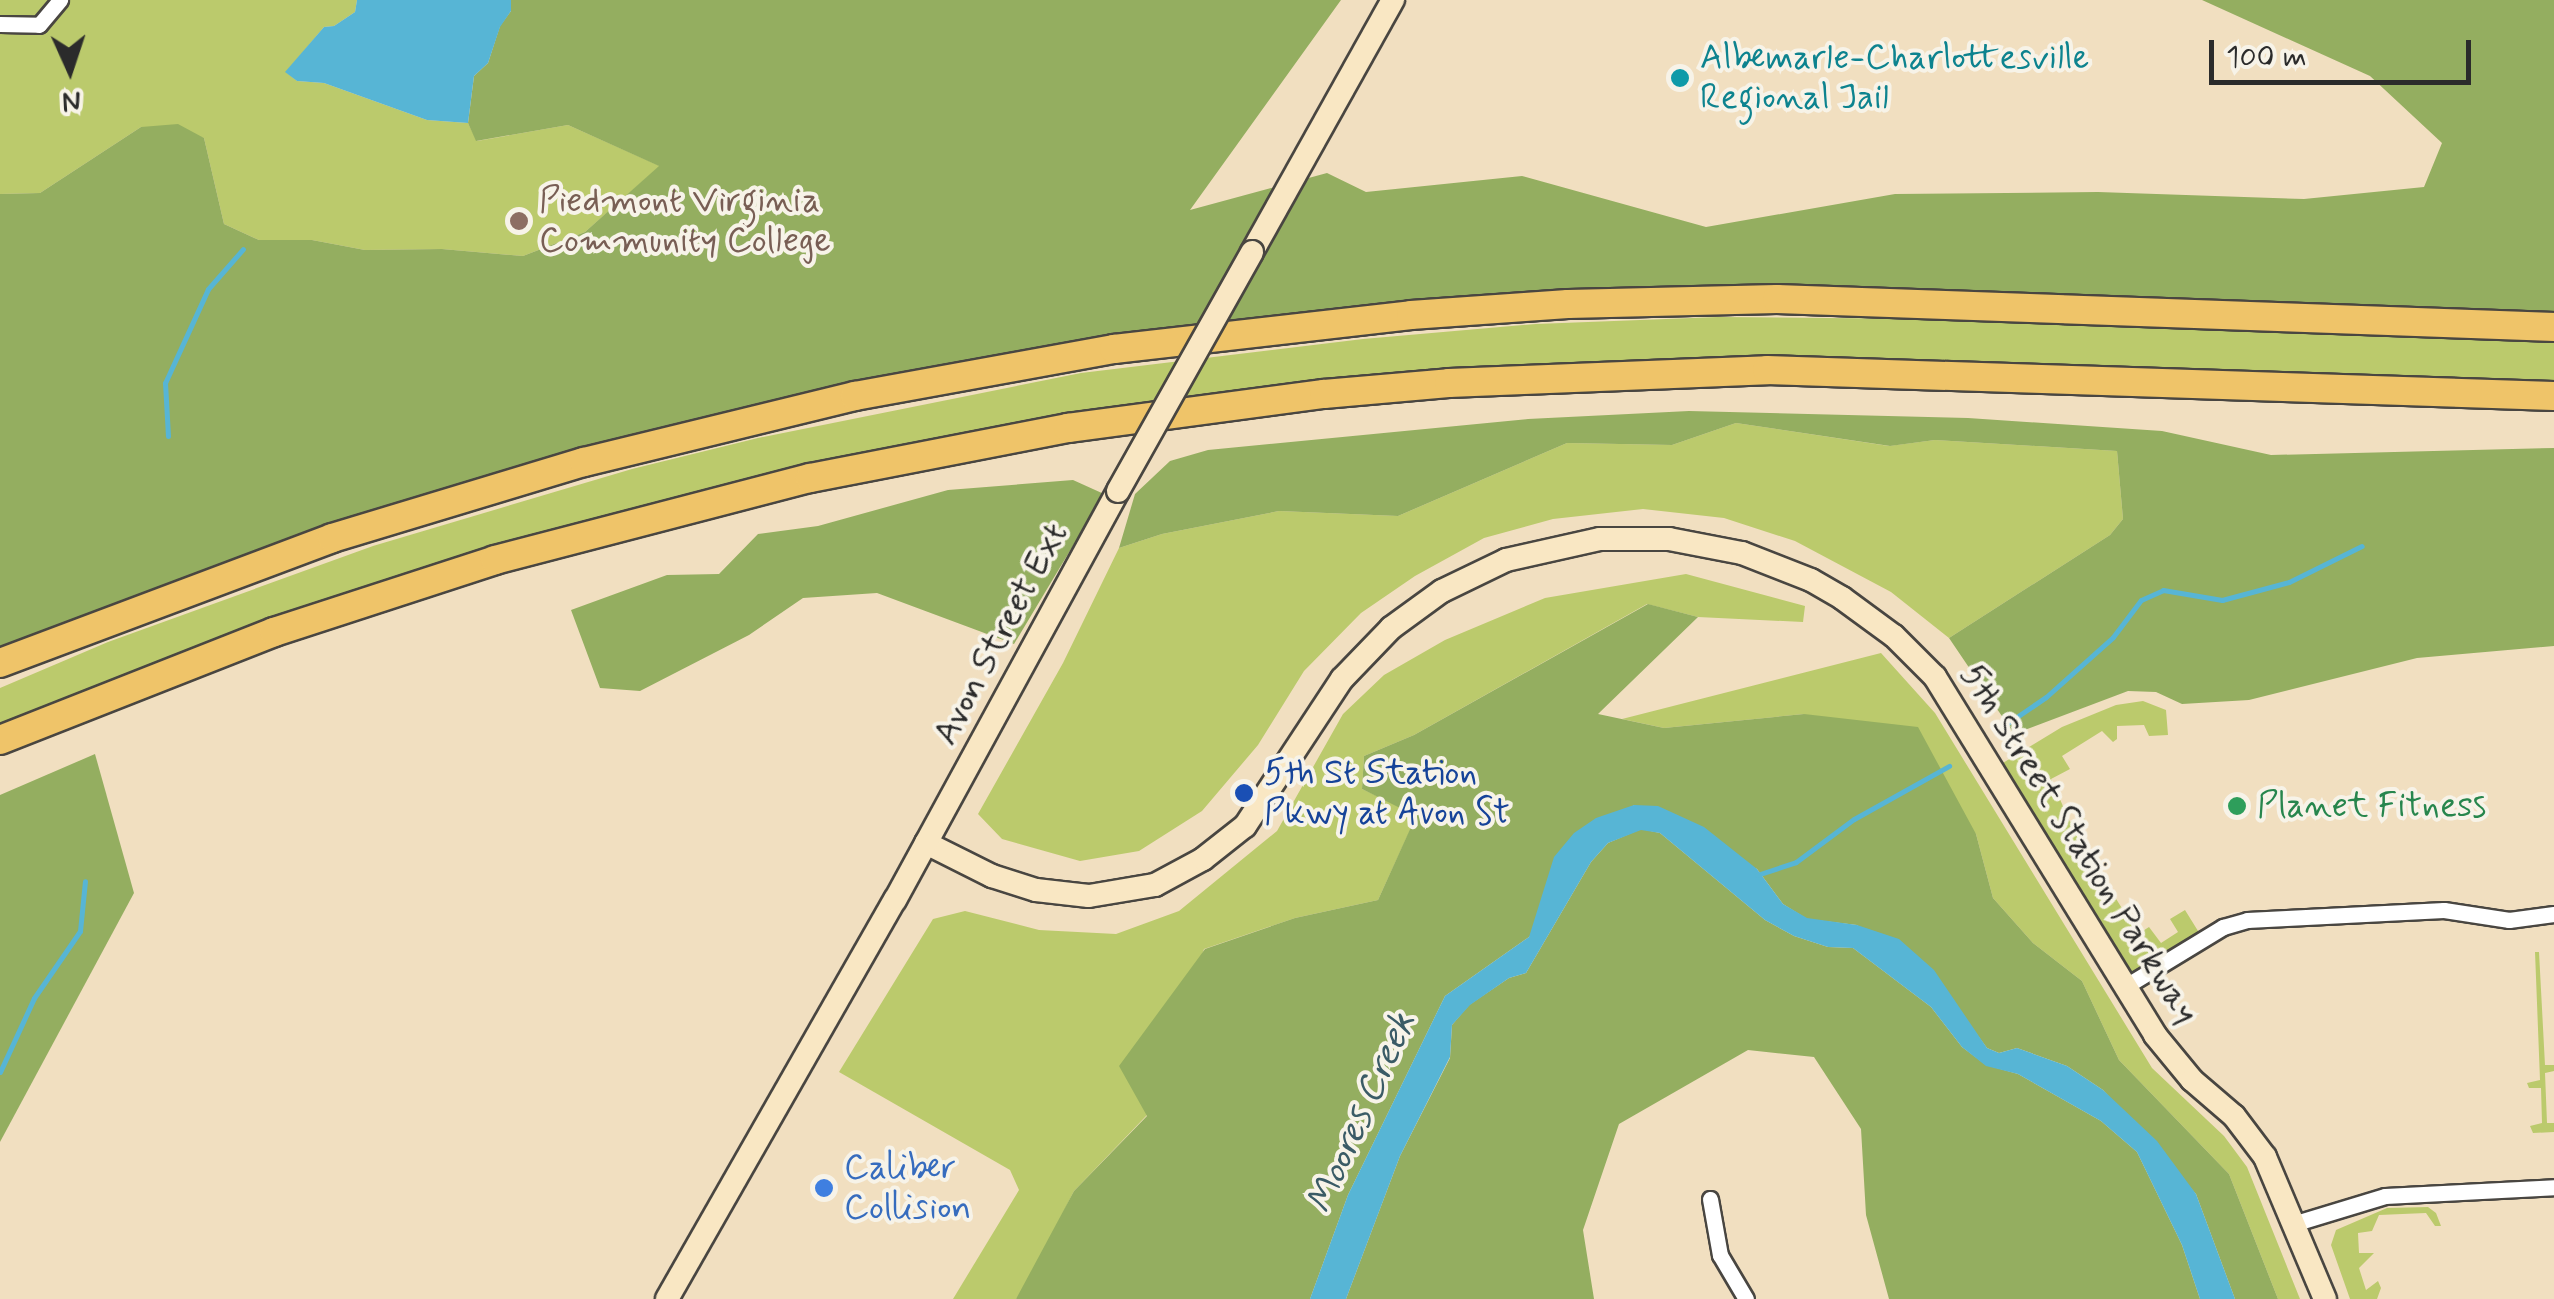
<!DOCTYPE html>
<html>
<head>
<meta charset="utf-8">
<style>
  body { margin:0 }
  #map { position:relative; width:2554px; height:1299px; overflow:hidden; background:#f1dfc0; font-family:Mynerve,sans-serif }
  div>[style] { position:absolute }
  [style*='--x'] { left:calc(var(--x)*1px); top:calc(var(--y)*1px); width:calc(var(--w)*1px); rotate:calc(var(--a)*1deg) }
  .green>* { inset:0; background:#bbca6c }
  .forest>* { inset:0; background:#94ae60 }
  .water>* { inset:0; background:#57b5d5 }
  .stream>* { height:5px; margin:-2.5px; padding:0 2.5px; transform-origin:2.5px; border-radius:2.5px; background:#57b5d5 }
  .roads { filter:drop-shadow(2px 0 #494641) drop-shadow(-2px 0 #494641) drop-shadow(0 2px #494641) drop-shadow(0 -2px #494641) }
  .street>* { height:15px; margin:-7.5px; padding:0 7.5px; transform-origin:7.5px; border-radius:7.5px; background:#fff }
  .secondary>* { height:22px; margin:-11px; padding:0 11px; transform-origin:11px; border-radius:11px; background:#f9e7c3 }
  .highway>* { height:28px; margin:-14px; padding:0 14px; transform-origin:14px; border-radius:14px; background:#efc469 }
  .bridges { filter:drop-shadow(2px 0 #494641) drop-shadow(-2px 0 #494641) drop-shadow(0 2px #494641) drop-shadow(0 -2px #494641) }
  .secondary-bridge>* { height:22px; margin:-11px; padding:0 11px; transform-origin:11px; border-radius:11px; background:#f9e7c3 }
  .dots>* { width:28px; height:28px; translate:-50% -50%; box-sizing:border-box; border:5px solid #f7f3e8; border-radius:50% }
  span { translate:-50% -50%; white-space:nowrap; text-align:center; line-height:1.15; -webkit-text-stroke:8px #f7f3e8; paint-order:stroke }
  .culture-label { font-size:35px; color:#0d838f }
  .left { translate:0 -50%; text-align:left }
  .education-label { font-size:35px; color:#785e54 }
  .street-label { font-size:35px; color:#2b2b2b }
  .transit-label { font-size:35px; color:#164399 }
  .leisure-label { font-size:35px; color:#27864d }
  .shop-label { font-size:35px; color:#366cbe }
  .water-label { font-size:38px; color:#3a5b66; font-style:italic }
  .north { position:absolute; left:20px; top:20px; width:100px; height:100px; -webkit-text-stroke:8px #f7f3e8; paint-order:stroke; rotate:177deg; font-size:28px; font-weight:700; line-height:40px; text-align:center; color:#2b2b2b }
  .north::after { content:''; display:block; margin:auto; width:35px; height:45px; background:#2b2b2b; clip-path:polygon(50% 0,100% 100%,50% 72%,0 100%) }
  .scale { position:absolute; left:2209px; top:40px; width:262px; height:45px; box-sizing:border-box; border:5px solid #2b2b2b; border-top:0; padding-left:12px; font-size:30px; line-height:35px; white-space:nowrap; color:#2b2b2b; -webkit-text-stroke:8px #f7f3e8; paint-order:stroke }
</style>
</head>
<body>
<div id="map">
  <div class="green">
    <div style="clip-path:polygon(0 0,357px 0,355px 12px,334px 26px,324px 27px,286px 72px,297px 81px,324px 83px,427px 120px,468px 123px,477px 141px,568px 125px,660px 166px,585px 232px,523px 256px,442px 249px,365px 250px,312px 240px,259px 240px,224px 224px,204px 138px,141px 127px,40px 193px,0 194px)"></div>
    <div style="clip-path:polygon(1718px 317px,1927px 319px,2554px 342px,2554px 390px,2020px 368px,1243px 395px,594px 525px,0 733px,0 688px,108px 642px,373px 546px,632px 469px,758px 438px,1081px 373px,1363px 339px,1536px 324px)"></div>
    <div style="clip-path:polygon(1736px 423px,1889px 446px,1935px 440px,2117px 451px,2123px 519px,2110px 535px,1949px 638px,1891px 592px,1795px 541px,1724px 518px,1643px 509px,1553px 519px,1484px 538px,1415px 576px,1361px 613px,1304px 671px,1258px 745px,1202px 811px,1139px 851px,1080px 861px,1002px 839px,978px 814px,1063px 663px,1119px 548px,1162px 534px,1279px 511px,1398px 516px,1567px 443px,1672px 445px)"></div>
    <div style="clip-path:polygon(1686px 574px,1805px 606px,1803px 622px,1698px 617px,1647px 604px,1414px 735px,1364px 756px,1362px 789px,1417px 815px,1378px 900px,1295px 918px,1204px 949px,1147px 1115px,1074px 1191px,1022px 1293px,1016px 1299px,953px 1299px,1019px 1190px,1010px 1170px,839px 1072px,933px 919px,965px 911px,1039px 930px,1116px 934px,1179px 911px,1277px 831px,1343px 714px,1384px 675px,1445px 640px,1545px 598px)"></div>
    <div style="clip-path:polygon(1881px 653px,1935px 713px,2152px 1068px,2224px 1136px,2247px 1167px,2300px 1299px,2278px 1299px,2229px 1174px,2119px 1060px,2082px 981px,2033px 943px,1993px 898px,1976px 834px,1804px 714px,1664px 728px,1622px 719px)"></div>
    <div style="clip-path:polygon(2143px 701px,2166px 710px,2168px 735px,2149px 736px,2144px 725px,2117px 726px,2117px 739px,2113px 742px,2102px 731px,2062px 756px,2070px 769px,2051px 779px,2070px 822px,2083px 816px,2087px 824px,2075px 833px,2138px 934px,2149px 927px,2161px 943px,2178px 932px,2170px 919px,2185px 910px,2203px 939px,2126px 986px,1993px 769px,2062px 727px,2116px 705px)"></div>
    <div style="clip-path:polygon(2535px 952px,2539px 952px,2545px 1065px,2554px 1065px,2554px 1071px,2545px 1073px,2547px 1123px,2554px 1123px,2554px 1132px,2533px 1133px,2530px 1126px,2542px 1123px,2541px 1088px,2529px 1088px,2527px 1083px,2540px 1080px)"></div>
    <div style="clip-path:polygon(2428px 1207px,2436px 1213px,2441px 1226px,2435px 1226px,2426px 1213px,2379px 1215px,2372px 1231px,2358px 1233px,2359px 1253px,2374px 1253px,2359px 1268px,2366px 1290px,2378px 1281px,2381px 1288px,2377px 1299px,2350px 1299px,2331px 1245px,2336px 1230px,2387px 1208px)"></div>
  </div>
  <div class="forest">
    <div style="clip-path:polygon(511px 0,1341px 0,1190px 210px,1327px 173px,1366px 192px,1522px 176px,1706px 227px,1895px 194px,2098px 192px,2304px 199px,2424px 187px,2442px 143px,2370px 76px,2202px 0,2554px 0,2554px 327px,1777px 299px,1115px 349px,584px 462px,0 663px,0 194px,40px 193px,141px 127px,178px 124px,204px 138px,224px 224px,259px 240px,312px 240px,365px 250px,442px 249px,523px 256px,585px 232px,659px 166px,568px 125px,476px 141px,468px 123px,474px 76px,488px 63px,500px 26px,511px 11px)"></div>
    <div style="clip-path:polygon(1689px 411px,1968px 418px,2162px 431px,2271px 455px,2554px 448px,2554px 646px,2417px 658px,2249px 700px,2182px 704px,2156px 692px,2128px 691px,2014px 734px,1949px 638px,2110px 535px,2123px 519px,2117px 451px,1935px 440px,1890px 446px,1736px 423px,1672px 445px,1567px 443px,1398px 516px,1279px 511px,1162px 534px,1119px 548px,1135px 494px,1170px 461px,1208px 450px,1528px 419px)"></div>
    <div style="clip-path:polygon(1073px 480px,1104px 494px,1014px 644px,877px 593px,803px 598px,749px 635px,640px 691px,600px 688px,571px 610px,667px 575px,719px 574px,758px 534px,818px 526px,948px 490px)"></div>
    <div style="clip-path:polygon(1648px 604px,1698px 617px,1598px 714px,1664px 728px,1804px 714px,1918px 727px,1976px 834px,1993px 898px,2033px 943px,2082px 981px,2119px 1060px,2229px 1174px,2278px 1299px,2235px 1299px,2196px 1194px,2103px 1090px,2067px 1066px,2017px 1048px,1999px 1053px,1987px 1048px,1973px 1029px,1857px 925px,1807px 919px,1783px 904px,1757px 869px,1634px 805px,1529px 937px,1445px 996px,1348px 1195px,1310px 1299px,1016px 1299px,1074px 1191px,1147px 1116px,1119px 1066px,1205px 949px,1295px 918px,1378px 900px,1416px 816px,1362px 789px,1364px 756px,1414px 735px)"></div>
    <div style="clip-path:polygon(95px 754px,134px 893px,0 1142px,0 795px)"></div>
    <div style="clip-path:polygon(1641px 829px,1660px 833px,1765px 920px,1794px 936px,1828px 947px,1853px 948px,1931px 1007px,1962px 1047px,1986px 1065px,2018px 1074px,2101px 1121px,2137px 1152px,2182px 1245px,2200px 1299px,1889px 1299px,1866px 1215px,1861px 1129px,1814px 1057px,1748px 1050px,1619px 1124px,1583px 1230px,1594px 1299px,1346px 1299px,1400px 1156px,1450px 1058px,1452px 1025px,1469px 1005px,1509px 978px,1526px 973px,1591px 862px,1608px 843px)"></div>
  </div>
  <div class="water">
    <div style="clip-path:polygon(357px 0,511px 0,511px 11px,500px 27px,488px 63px,474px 76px,468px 123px,427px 120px,324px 83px,297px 81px,285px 72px,324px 27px,334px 26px,355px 12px)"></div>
    <div style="clip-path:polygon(1634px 805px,1658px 806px,1704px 827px,1757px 869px,1783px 904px,1807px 918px,1857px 925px,1899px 939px,1934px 970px,1987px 1048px,1999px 1053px,2017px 1048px,2067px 1066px,2103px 1090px,2157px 1141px,2196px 1194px,2235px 1299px,2200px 1299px,2182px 1245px,2137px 1152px,2101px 1121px,2018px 1074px,1986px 1066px,1962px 1047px,1931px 1007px,1853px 948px,1828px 947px,1794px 936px,1765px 920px,1660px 833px,1641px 830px,1608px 843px,1591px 862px,1526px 973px,1509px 978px,1470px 1005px,1452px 1025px,1450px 1057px,1400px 1156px,1346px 1299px,1310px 1299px,1348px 1195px,1445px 996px,1529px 937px,1554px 857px,1574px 833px,1596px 818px)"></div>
  </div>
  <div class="stream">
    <div style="--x:168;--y:436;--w:53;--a:-93.2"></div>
    <div style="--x:165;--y:383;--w:103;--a:-65.4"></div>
    <div style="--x:208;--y:289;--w:53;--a:-48.8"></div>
    <div style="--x:2002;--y:727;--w:53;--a:-34.3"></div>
    <div style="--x:2046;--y:697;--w:90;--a:-41.8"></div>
    <div style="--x:2113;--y:637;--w:46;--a:-52.9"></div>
    <div style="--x:2141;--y:600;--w:24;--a:-24"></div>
    <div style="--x:2163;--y:590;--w:60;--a:9.6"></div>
    <div style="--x:2222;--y:600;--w:69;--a:-15"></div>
    <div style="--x:2289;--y:582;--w:81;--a:-26.3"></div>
    <div style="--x:1757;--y:875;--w:41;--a:-18.4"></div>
    <div style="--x:1796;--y:862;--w:72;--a:-36.6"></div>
    <div style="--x:1854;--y:819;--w:109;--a:-29.2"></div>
    <div style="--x:0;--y:1072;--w:81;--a:-65.3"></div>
    <div style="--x:34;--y:998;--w:81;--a:-55.5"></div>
    <div style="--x:80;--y:931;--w:50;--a:-84.3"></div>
  </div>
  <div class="roads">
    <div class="street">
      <div style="--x:0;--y:24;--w:39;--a:1"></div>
      <div style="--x:39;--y:25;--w:33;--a:-50"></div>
      <div style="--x:2126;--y:986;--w:114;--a:-31.3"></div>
      <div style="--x:2223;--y:927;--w:25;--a:-16"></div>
      <div style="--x:2247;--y:920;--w:197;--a:-2.9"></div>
      <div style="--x:2444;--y:910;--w:66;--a:8.7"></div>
      <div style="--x:2509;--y:920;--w:45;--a:-7.6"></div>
      <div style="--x:1710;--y:1199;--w:57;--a:79.9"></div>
      <div style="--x:1720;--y:1255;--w:51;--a:59.4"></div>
      <div style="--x:2296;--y:1223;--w:93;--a:-16.9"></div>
      <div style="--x:2385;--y:1196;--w:169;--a:-3"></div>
    </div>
    <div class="secondary">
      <div style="--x:1252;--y:252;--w:289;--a:-60.8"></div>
      <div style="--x:926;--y:843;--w:74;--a:26.6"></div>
      <div style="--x:992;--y:876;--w:46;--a:17.7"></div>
      <div style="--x:1036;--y:890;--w:53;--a:6.5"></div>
      <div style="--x:1089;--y:896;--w:67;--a:-9.5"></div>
      <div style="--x:1155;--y:885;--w:55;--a:-28.4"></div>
      <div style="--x:1203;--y:859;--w:53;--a:-38.2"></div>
      <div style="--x:1245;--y:826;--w:176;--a:-56.6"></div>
      <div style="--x:1342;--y:679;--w:71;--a:-46.1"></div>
      <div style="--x:1391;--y:628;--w:63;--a:-36"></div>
      <div style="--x:1442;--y:591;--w:71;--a:-25.8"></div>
      <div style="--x:1506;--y:560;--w:96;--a:-12.6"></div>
      <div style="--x:1600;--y:539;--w:69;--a:0"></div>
      <div style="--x:1669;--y:539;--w:74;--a:10.9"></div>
      <div style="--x:1742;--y:553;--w:74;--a:21.4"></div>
      <div style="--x:1811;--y:580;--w:36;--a:30"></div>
      <div style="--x:1842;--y:598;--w:64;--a:36.2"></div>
      <div style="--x:1894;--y:636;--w:58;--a:45"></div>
      <div style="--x:1935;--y:677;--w:420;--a:58.4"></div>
      <div style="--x:2155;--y:1035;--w:58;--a:50.6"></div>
      <div style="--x:2192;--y:1080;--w:55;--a:40.6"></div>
      <div style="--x:2234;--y:1116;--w:51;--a:52.9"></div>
      <div style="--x:2265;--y:1157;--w:154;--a:67.1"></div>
      <div style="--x:667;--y:1299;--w:460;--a:-60.3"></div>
      <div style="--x:895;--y:900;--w:466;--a:-61.4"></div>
    </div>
    <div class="highway">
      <div style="--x:0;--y:663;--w:355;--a:-20.6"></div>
      <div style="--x:332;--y:538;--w:263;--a:-16.8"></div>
      <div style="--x:584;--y:462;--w:279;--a:-13.7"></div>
      <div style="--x:855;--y:396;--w:263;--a:-10.3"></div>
      <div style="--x:1114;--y:349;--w:299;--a:-6.5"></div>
      <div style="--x:1411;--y:315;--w:157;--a:-4"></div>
      <div style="--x:1568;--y:304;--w:209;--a:-1.4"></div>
      <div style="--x:1777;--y:299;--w:778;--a:2.06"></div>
      <div style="--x:0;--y:740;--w:295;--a:-21.5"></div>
      <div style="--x:274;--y:632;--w:232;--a:-18"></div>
      <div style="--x:495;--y:560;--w:325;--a:-14.6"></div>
      <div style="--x:810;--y:478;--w:263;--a:-11"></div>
      <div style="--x:1068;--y:428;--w:258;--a:-7.6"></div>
      <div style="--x:1324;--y:394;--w:125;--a:-5"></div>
      <div style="--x:1449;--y:383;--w:318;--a:-2.3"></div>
      <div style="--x:1767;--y:370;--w:787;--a:1.89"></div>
    </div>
  </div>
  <div class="bridges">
    <div class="secondary-bridge">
      <div style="--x:1118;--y:491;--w:274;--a:-60.7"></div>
    </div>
  </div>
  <div class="dots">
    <div style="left:1680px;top:78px;background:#0f9aa8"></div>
    <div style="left:519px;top:221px;background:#8d6e63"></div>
    <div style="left:1244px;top:793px;background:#1a4fb4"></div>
    <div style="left:2237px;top:806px;background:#2e9e5b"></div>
    <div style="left:824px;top:1188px;background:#3f7fe0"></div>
  </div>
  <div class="culture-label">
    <span class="left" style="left:1700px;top:78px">Albemarle-Charlottesville<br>Regional Jail</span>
  </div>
  <div class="education-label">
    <span class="left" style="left:539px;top:221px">Piedmont Virginia<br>Community College</span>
  </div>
  <div class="street-label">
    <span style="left:1001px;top:634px;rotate:-62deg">Avon Street Ext</span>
    <span style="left:2079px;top:844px;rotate:58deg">5th Street Station Parkway</span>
  </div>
  <div class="transit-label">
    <span class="left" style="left:1264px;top:793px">5th St Station<br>Pkwy at Avon St</span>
  </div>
  <div class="leisure-label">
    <span class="left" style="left:2257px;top:806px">Planet Fitness</span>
  </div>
  <div class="shop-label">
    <span class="left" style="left:844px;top:1188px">Caliber<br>Collision</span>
  </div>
  <div class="water-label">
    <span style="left:1362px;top:1113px;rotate:-66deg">Moores Creek</span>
  </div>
  <div class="north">N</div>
  <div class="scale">100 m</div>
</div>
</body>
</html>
